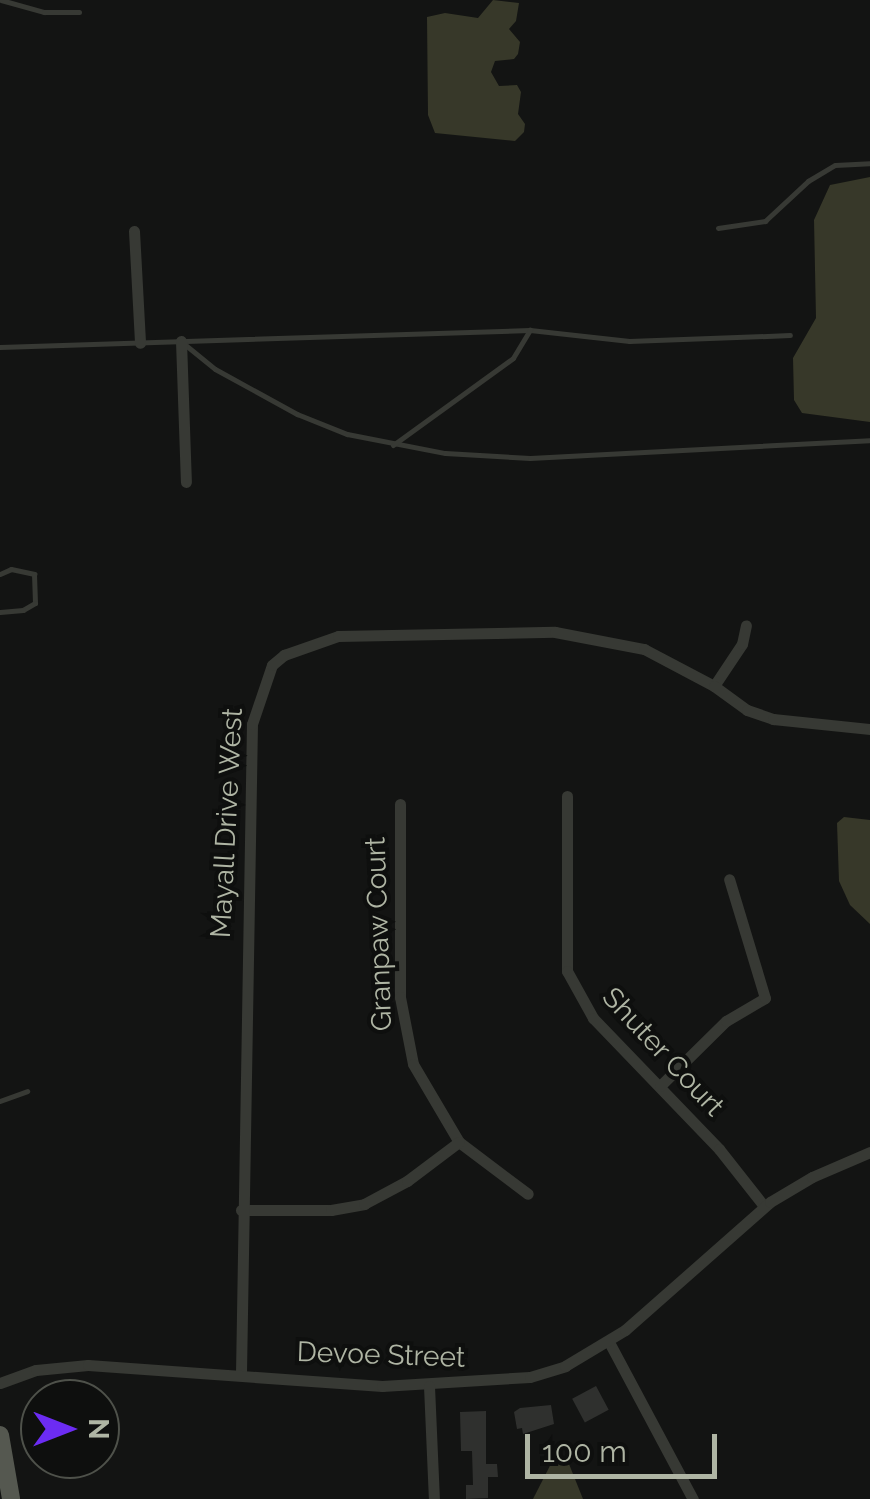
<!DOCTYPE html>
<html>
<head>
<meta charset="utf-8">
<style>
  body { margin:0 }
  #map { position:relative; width:870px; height:1499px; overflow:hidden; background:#131413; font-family:Raleway,sans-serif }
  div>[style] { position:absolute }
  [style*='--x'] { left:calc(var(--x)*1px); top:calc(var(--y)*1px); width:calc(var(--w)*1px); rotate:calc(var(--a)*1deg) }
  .water>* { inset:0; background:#373829 }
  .building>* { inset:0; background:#2f302e; transform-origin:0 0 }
  .service>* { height:5px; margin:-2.5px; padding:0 2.5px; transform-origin:2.5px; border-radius:2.5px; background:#373934 }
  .minor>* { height:11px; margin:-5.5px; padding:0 5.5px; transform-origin:5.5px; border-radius:5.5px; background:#373934 }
  .primary>* { height:18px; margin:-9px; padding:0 9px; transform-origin:9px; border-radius:9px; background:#555850 }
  span { translate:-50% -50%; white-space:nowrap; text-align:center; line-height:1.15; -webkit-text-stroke:8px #0e0f0e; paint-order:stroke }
  .street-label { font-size:28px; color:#afb5a4 }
  .north { position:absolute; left:20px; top:1379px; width:100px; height:100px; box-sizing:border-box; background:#0e0f0e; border:2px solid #4e514a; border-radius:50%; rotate:90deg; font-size:28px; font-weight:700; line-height:40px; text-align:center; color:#afb5a4 }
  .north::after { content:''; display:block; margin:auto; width:35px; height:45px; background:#6c2cf3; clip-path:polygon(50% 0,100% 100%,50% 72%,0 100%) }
  .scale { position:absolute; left:525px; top:1434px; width:192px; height:45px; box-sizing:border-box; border:5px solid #afb5a4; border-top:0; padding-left:12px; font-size:30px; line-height:35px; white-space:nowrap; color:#afb5a4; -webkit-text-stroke:8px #0e0f0e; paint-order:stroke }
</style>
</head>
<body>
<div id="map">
  <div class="water">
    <div style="clip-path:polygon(493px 0,519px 3px,516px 21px,509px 29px,520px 42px,518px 54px,514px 59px,495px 61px,491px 72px,499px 86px,517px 85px,521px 92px,518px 114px,525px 124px,524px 132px,515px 141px,435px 133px,428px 115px,427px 17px,445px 13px,478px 18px)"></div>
    <div style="clip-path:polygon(870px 177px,870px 422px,802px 413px,794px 400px,793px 358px,816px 318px,814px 220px,830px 185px)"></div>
    <div style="clip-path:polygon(844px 817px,870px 820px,870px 924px,850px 905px,839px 881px,837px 823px)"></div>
    <div style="clip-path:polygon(558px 1450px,569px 1464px,583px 1499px,533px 1499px)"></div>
  </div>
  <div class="building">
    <div style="left:596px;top:1386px;width:27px;height:27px;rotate:62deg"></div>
    <div style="clip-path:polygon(551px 1405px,554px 1424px,523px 1434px,522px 1428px,517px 1429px,514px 1412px,520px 1408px)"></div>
    <div style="clip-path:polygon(486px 1411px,486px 1464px,497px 1464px,498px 1477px,488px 1477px,488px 1498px,466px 1499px,466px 1485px,473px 1485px,472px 1451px,461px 1451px,460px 1412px)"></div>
  </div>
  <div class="service">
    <div style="--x:1;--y:0;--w:45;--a:15.6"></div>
    <div style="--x:44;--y:12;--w:35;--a:0"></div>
    <div style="--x:718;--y:228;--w:48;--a:-8.5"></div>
    <div style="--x:765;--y:221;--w:59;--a:-42.9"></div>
    <div style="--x:808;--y:181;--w:31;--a:-31"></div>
    <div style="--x:835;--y:165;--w:35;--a:-3"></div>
    <div style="--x:183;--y:343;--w:41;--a:39.1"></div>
    <div style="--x:215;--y:369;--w:94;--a:28.8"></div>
    <div style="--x:297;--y:414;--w:54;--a:21.8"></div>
    <div style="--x:347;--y:434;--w:100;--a:11"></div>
    <div style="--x:445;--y:453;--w:85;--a:3.4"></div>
    <div style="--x:530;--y:458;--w:340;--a:-3"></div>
    <div style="--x:0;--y:347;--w:530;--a:-1.84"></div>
    <div style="--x:530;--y:330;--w:100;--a:6.3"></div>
    <div style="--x:629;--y:341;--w:161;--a:-2.1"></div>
    <div style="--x:393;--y:445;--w:148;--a:-35.9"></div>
    <div style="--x:513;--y:358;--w:33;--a:-59"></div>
    <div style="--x:0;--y:574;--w:12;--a:-24"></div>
    <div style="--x:11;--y:569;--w:24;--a:12"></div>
    <div style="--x:34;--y:574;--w:29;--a:88"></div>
    <div style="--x:35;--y:603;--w:14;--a:150"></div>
    <div style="--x:23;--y:610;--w:23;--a:175"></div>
    <div style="--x:0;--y:1101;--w:29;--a:-20"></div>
  </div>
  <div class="minor">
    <div style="--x:134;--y:231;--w:112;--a:86.9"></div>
    <div style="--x:181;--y:341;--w:141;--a:88"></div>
    <div style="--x:714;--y:686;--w:50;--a:-56.3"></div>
    <div style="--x:742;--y:644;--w:19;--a:-78"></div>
    <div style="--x:567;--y:796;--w:175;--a:90"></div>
    <div style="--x:567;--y:971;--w:54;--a:61"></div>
    <div style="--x:593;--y:1018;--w:182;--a:46.1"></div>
    <div style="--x:719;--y:1149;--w:73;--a:51.7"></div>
    <div style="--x:400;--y:804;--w:193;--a:90"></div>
    <div style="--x:400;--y:997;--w:68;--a:79"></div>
    <div style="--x:413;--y:1064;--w:91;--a:59.5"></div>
    <div style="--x:459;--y:1142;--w:86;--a:37"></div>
    <div style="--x:660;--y:1086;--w:93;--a:-44.6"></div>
    <div style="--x:726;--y:1021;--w:45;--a:-30.5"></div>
    <div style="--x:765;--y:998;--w:124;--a:-106.8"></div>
    <div style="--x:241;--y:1210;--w:90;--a:0"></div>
    <div style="--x:331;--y:1210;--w:34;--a:-10"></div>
    <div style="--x:364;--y:1204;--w:49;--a:-28.1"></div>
    <div style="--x:407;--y:1181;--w:65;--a:-36.9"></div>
    <div style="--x:609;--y:1342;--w:178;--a:61.9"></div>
    <div style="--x:241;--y:1373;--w:649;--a:-89.03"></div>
    <div style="--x:252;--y:724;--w:62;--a:-71.3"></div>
    <div style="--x:272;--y:665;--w:16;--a:-40"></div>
    <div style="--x:284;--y:655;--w:57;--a:-19.4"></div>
    <div style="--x:338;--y:636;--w:217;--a:-1.1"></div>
    <div style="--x:555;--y:632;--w:91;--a:10.8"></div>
    <div style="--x:644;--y:649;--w:79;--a:27.9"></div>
    <div style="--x:714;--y:686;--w:41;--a:36"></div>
    <div style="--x:747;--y:710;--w:28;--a:19"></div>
    <div style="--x:773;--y:719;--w:98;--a:5.9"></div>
    <div style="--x:0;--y:1383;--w:38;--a:-20"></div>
    <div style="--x:36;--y:1370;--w:52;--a:-5.5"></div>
    <div style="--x:88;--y:1365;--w:295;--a:4.1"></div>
    <div style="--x:382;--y:1386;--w:148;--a:-3.5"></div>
    <div style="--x:530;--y:1377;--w:37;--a:-17"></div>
    <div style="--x:565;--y:1366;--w:70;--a:-31"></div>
    <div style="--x:625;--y:1330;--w:193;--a:-41.4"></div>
    <div style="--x:770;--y:1202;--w:49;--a:-30.8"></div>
    <div style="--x:812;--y:1177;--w:63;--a:-23.3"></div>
    <div style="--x:429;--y:1386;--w:113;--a:87.5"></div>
  </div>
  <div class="primary">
    <div style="--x:0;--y:1435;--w:65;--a:80.2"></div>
  </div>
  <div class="street-label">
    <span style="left:227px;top:823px;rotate:-87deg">Mayall Drive West</span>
    <span style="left:379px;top:934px;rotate:-92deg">Granpaw Court</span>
    <span style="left:663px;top:1052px;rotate:47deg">Shuter Court</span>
    <span style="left:381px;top:1355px;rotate:2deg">Devoe Street</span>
  </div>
  <div class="north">N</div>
  <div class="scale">100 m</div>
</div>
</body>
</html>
